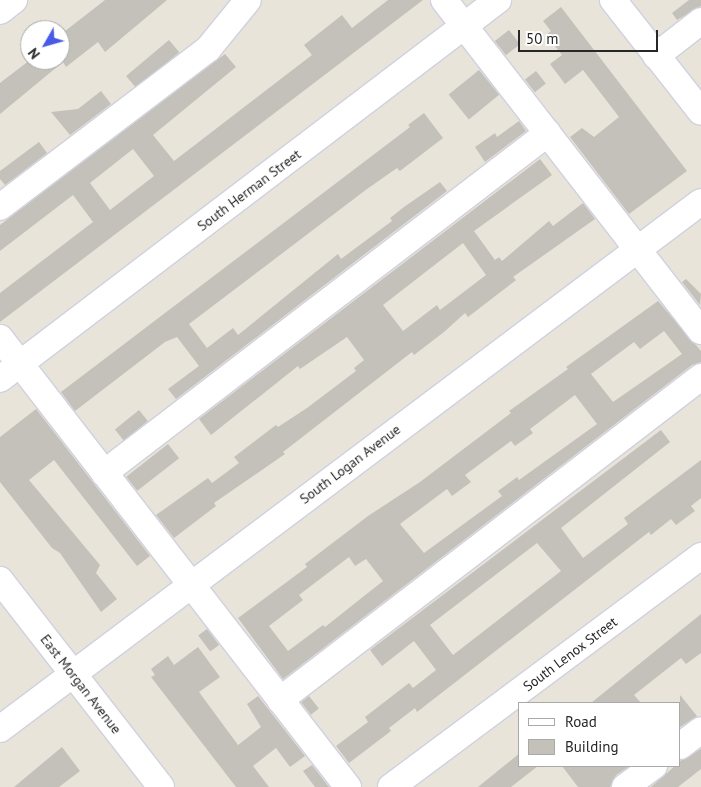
<!DOCTYPE html>
<html>
<head>
<meta charset="utf-8">
<style>
  body { margin:0 }
  #map { position:relative; width:701px; height:787px; overflow:hidden; background:#e9e4da; font-family:"PT Sans",sans-serif }
  div>[style] { position:absolute }
  [style*='--x'] { left:calc(var(--x)*1px); top:calc(var(--y)*1px); width:calc(var(--w)*1px); rotate:calc(var(--a)*1deg) }
  .building>* { inset:0; background:#c4c0ba; transform-origin:0 0 }
  .roads { filter:drop-shadow(1px 0 #d0d1df) drop-shadow(-1px 0 #d0d1df) drop-shadow(0 1px #d0d1df) drop-shadow(0 -1px #d0d1df) }
  .minor>* { height:26px; margin:-13px; padding:0 13px; transform-origin:13px; border-radius:13px; background:#fff }
  span { translate:-50% -50%; white-space:nowrap; text-align:center; line-height:1.15; -webkit-text-stroke:4.5px #fff; paint-order:stroke }
  .street-label { font-size:14px; color:#272727 }
  .legend { position:absolute; left:518px; top:702px; width:162px; height:65px; box-sizing:border-box; background:#fff; border:1px solid #a9a9a9; margin:0; padding:6px 9px; list-style:none; font-size:15px; color:#272727 }
  .legend li { display:flex; align-items:center; gap:10px; height:25px }
  .legend b { width:25px; border:1px solid #a9a9a9 }
  .north { position:absolute; left:20px; top:20px; width:50px; height:50px; box-sizing:border-box; background:#fff; border:1px solid #a9a9a9; border-radius:50%; rotate:232deg; font-size:14px; font-weight:700; line-height:20px; text-align:center; color:#272727 }
  .north::after { content:''; display:block; margin:auto; width:18px; height:22px; background:#495ae7; clip-path:polygon(50% 0,100% 100%,50% 72%,0 100%) }
  .scale { position:absolute; left:518px; top:30px; width:140px; height:22px; box-sizing:border-box; border:2px solid #272727; border-top:0; padding-left:6px; font-size:15px; line-height:18px; white-space:nowrap; color:#272727; -webkit-text-stroke:4px #fff; paint-order:stroke }
</style>
</head>
<body>
<div id="map">
  <div class="building">
    <div style="clip-path:polygon(105px 0,167px 0,105px 52px,98px 42px,66px 67px,63px 62px,0 114px,0 83px,30px 60px,61px 60px,60px 35px)"></div>
    <div style="clip-path:polygon(evenodd,388px 0,423px 0,0 322px,0 293px,93px 222px,73px 195px,0 251px,0 225px,225px 54px,236px 67px,153px 135px,174px 161px,312px 55px,304px 45px,342px 15px,352px 28px,388px 0,133px 149px,154px 176px,110px 210px,90px 183px,133px 149px)"></div>
    <div style="clip-path:polygon(689px 0,701px 0,701px 6px,677px 20px,672px 13px)"></div>
    <div style="clip-path:polygon(561px 7px,687px 171px,629px 214px,570px 137px,582px 128px,594px 137px,619px 117px,583px 70px,565px 84px,550px 64px,562px 55px,546px 35px,551px 31px,543px 21px)"></div>
    <div style="left:509px;top:30px;width:18px;height:18px;rotate:52deg"></div>
    <div style="left:169px;top:40px;width:16px;height:56px;rotate:50deg"></div>
    <div style="left:479px;top:70px;width:32px;height:39px;rotate:51deg"></div>
    <div style="left:536px;top:71px;width:16px;height:14px;rotate:52deg"></div>
    <div style="clip-path:polygon(101px 91px,111px 104px,70px 135px,51px 112px,78px 109px)"></div>
    <div style="clip-path:polygon(424px 113px,443px 138px,400px 171px,397px 168px,367px 189px,189px 324px,207px 348px,233px 328px,238px 335px,338px 254px,341px 259px,392px 221px,390px 218px,404px 207px,440px 182px,447px 191px,176px 399px,168px 389px,199px 366px,177px 337px,165px 342px,75px 411px,61px 392px,410px 127px,408px 125px)"></div>
    <div style="clip-path:polygon(519px 121px,526px 131px,485px 162px,475px 147px,495px 133px,497px 137px)"></div>
    <div style="clip-path:polygon(39px 142px,47px 153px,5px 185px,0 179px,0 171px)"></div>
    <div style="clip-path:polygon(evenodd,540px 159px,552px 175px,474px 231px,495px 260px,499px 257px,502px 261px,549px 221px,553px 226px,583px 203px,595px 219px,513px 277px,516px 280px,468px 317px,465px 313px,444px 332px,414px 355px,412px 352px,283px 452px,285px 454px,214px 503px,216px 506px,174px 538px,156px 515px,208px 478px,212px 483px,239px 463px,234px 457px,276px 425px,278px 427px,307px 408px,356px 371px,354px 368px,364px 360px,347px 337px,300px 369px,298px 366px,211px 435px,199px 419px,540px 159px,463px 243px,486px 275px,440px 310px,437px 305px,403px 331px,383px 305px,463px 243px)"></div>
    <div style="clip-path:polygon(686px 279px,701px 294px,700px 305px,682px 282px)"></div>
    <div style="clip-path:polygon(evenodd,658px 301px,701px 351px,701px 362px,692px 365px,283px 679px,238px 618px,307px 567px,305px 564px,368px 516px,420px 482px,511px 413px,509px 411px,568px 369px,566px 367px,658px 301px,664px 331px,682px 354px,613px 402px,591px 374px,634px 342px,640px 349px,664px 331px,658px 301px,575px 395px,597px 424px,519px 480px,517px 477px,498px 491px,502px 496px,424px 553px,400px 524px,447px 489px,452px 496px,471px 482px,465px 475px,511px 441px,515px 446px,533px 433px,530px 429px,575px 395px,658px 301px,349px 557px,355px 566px,366px 559px,383px 581px,325px 627px,323px 625px,288px 651px,269px 626px,303px 600px,299px 595px,349px 557px)"></div>
    <div style="clip-path:polygon(36px 409px,150px 556px,137px 566px,54px 460px,29px 480px,100px 565px,96px 573px,117px 599px,101px 612px,60px 553px,52px 548px,0 482px,0 437px)"></div>
    <div style="left:139px;top:410px;width:14px;height:31px;rotate:51deg"></div>
    <div style="clip-path:polygon(evenodd,661px 430px,670px 442px,561px 528px,583px 558px,628px 524px,624px 518px,701px 460px,701px 498px,691px 506px,695px 511px,676px 525px,671px 519px,651px 535px,649px 532px,417px 712px,415px 708px,389px 728px,391px 731px,349px 763px,336px 746px,368px 722px,365px 717px,409px 683px,413px 688px,436px 670px,414px 641px,382px 666px,370px 650px,661px 430px,537px 543px,561px 571px,453px 655px,430px 625px,537px 543px)"></div>
    <div style="left:168px;top:444px;width:18px;height:53px;rotate:52deg"></div>
    <div style="clip-path:polygon(701px 614px,701px 653px,686px 664px,681px 658px,634px 695px,641px 703px,591px 703px)"></div>
    <div style="left:207px;top:629px;width:20px;height:11px;rotate:53deg"></div>
    <div style="clip-path:polygon(198px 647px,220px 677px,199px 692px,238px 745px,261px 727px,247px 704px,258px 696px,305px 756px,290px 767px,276px 748px,253px 766px,269px 787px,236px 787px,151px 677px,155px 675px,151px 669px,168px 656px,174px 665px)"></div>
    <div style="clip-path:polygon(680px 695px,697px 716px,680px 727px)"></div>
    <div style="left:309px;top:696px;width:16px;height:10px;rotate:52deg"></div>
    <div style="clip-path:polygon(62px 747px,80px 771px,59px 787px,14px 787px)"></div>
    <div style="clip-path:polygon(701px 749px,701px 769px,678px 787px,651px 787px,675px 766px,680px 766px,680px 761px)"></div>
    <div style="clip-path:polygon(520px 753px,520px 766px,538px 766px,511px 787px,478px 787px)"></div>
    <div style="clip-path:polygon(312px 765px,329px 787px,315px 787px,303px 771px)"></div>
    <div style="clip-path:polygon(562px 766px,627px 766px,628px 767px,616px 775px,610px 787px,578px 787px)"></div>
  </div>
  <div class="roads">
    <div class="minor">
      <div style="--x:444;--y:0;--w:419;--a:52.2"></div>
      <div style="--x:613;--y:0;--w:142;--a:51.8"></div>
      <div style="--x:0;--y:11;--w:18;--a:-38"></div>
      <div style="--x:656;--y:56;--w:57;--a:-37.9"></div>
      <div style="--x:0;--y:207;--w:261;--a:-37.2"></div>
      <div style="--x:208;--y:49;--w:63;--a:-50.8"></div>
      <div style="--x:0;--y:338;--w:568;--a:52.22"></div>
      <div style="--x:0;--y:379;--w:626;--a:-37.27"></div>
      <div style="--x:104;--y:473;--w:559;--a:-37.44"></div>
      <div style="--x:0;--y:580;--w:262;--a:52.1"></div>
      <div style="--x:280;--y:700;--w:531;--a:-37.5"></div>
      <div style="--x:0;--y:729;--w:877;--a:-36.94"></div>
      <div style="--x:680;--y:746;--w:26;--a:-37"></div>
      <div style="--x:391;--y:787;--w:387;--a:-36.7"></div>
      <div style="--x:625;--y:787;--w:36;--a:-36"></div>
    </div>
  </div>
  <div class="street-label">
    <span style="left:249px;top:190px;rotate:-37deg">South Herman Street</span>
    <span style="left:350px;top:464px;rotate:-37deg">South Logan Avenue</span>
    <span style="left:570px;top:654px;rotate:-37deg">South Lenox Street</span>
    <span style="left:81px;top:684px;rotate:52deg">East Morgan Avenue</span>
  </div>
  <ul class="legend">
  <li><b style="height:6px;background:#fff"></b>Road</li>
  <li><b style="height:14px;background:#c4c0ba"></b>Building</li>
  </ul>
  <div class="north">N</div>
  <div class="scale">50 m</div>
</div>
</body>
</html>
